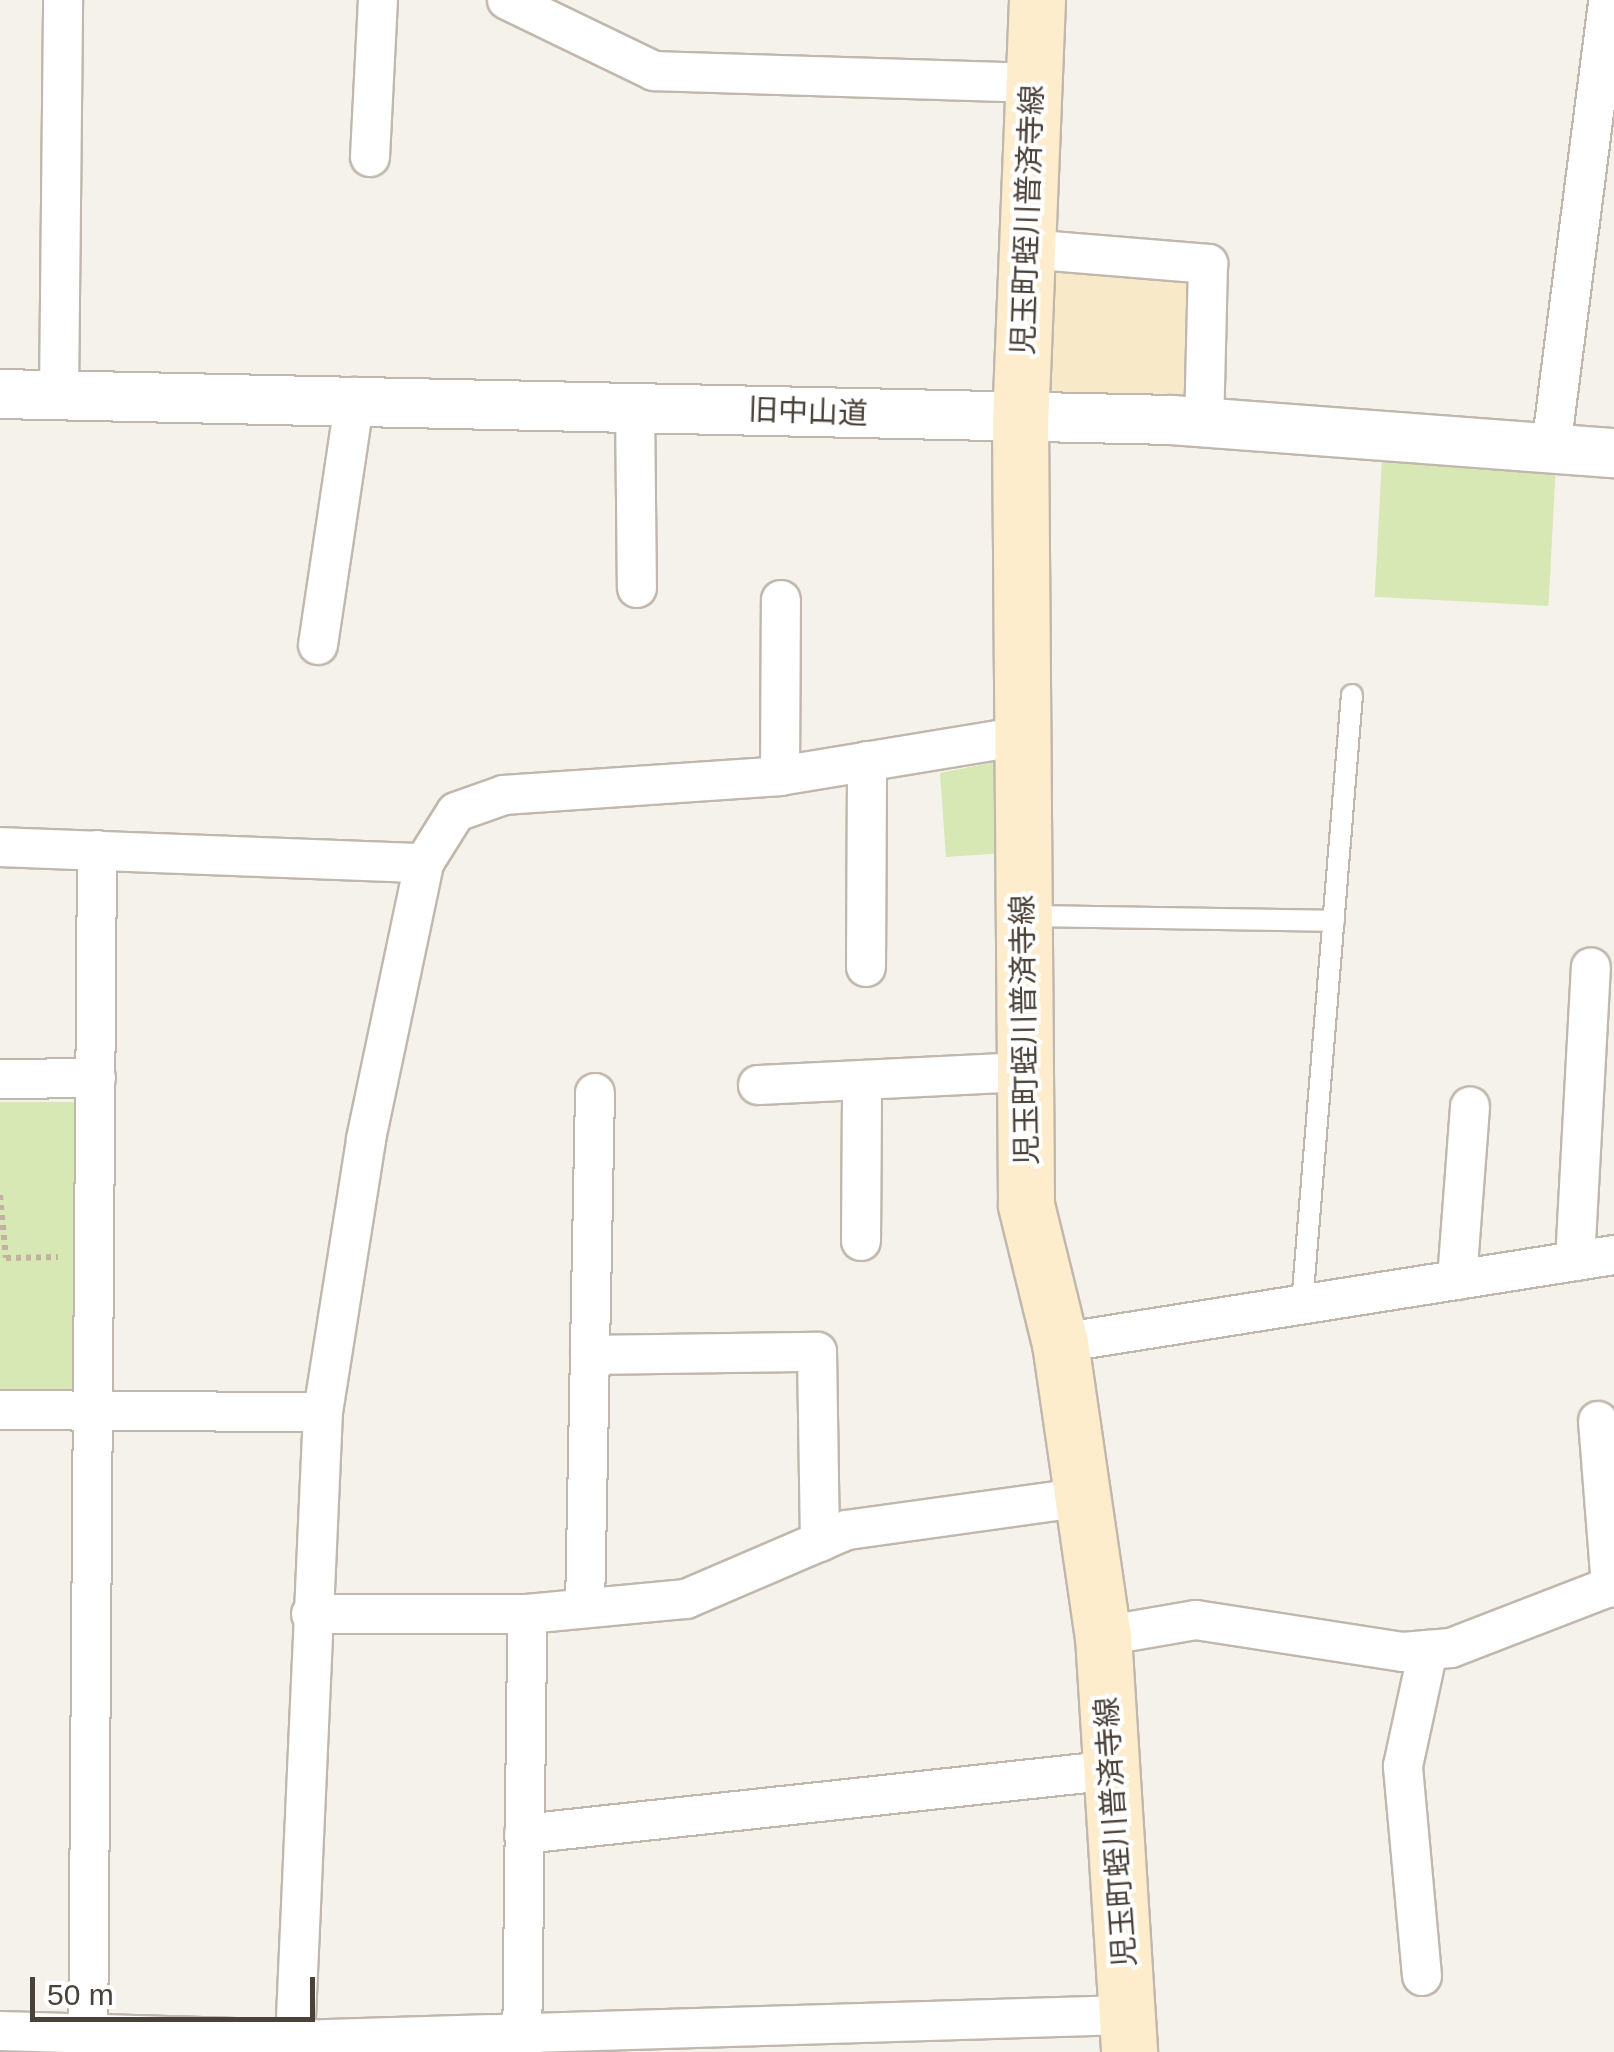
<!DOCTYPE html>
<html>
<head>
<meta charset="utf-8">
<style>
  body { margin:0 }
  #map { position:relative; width:1614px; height:2052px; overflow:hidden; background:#f5f1eb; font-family:Arial,"Noto Sans JP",sans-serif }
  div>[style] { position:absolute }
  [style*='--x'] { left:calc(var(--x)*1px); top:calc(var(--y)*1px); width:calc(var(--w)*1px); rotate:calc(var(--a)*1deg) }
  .green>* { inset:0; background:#d7e8b5; transform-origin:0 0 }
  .sand>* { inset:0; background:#f8e9c9 }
  .path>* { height:6px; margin-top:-3px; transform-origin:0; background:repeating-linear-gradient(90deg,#c3b29f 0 5px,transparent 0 10px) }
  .roads { filter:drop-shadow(2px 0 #c1b8ad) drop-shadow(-2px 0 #c1b8ad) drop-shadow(0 2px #c1b8ad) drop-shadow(0 -2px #c1b8ad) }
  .service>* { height:20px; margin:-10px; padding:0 10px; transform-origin:10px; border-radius:10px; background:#fff }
  .minor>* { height:38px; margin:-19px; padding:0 19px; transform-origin:19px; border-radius:19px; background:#fff }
  .tertiary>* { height:48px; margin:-24px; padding:0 24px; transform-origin:24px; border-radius:24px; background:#fff }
  .secondary>* { height:55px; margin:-27.5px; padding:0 27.5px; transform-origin:27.5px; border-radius:27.5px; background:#feedcd }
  span { translate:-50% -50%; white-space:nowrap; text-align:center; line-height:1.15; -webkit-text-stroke:8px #fff; paint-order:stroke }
  .street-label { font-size:30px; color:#4a4139 }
  .scale { position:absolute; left:30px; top:1977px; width:285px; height:45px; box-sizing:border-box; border:5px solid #4a4139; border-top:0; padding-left:12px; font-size:30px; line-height:35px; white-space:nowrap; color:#4a4139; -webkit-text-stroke:8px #fff; paint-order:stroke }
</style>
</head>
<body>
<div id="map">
  <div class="green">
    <div style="left:1382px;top:458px;width:174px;height:139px;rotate:3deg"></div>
    <div style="clip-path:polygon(1006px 760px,1004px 853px,946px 857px,940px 773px)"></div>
    <div style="left:77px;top:1102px;width:293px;height:77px;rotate:90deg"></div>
  </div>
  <div class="sand">
    <div style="clip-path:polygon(1049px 269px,1197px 280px,1193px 402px,1067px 399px,1043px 383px)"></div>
  </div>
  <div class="path">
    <div style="--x:0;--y:1195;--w:63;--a:84.6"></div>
    <div style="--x:6;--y:1258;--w:52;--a:-1.1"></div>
  </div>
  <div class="roads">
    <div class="service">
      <div style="--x:1026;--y:916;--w:308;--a:0.9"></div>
      <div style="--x:1302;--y:1304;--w:611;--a:-85.31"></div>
    </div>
    <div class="minor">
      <div style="--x:507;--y:0;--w:163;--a:25.8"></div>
      <div style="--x:654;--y:71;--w:379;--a:1.8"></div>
      <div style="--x:370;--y:157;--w:157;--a:-87.1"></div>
      <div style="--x:1027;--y:249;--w:182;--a:4.7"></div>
      <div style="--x:1208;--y:264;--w:159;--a:91.4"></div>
      <div style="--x:59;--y:394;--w:394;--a:-89.4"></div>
      <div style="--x:635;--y:405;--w:183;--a:89.4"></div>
      <div style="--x:1551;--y:448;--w:452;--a:-82.7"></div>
      <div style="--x:318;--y:645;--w:251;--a:-81.5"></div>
      <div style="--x:780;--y:776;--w:176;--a:-89.7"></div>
      <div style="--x:0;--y:847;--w:424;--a:2.2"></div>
      <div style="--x:866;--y:967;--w:206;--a:-89.7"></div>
      <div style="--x:0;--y:1079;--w:96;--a:-0.6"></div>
      <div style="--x:758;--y:1085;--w:267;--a:-2.8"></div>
      <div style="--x:861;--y:1241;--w:161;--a:-89.6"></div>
      <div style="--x:1575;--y:1261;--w:294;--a:-86.9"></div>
      <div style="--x:1457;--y:1280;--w:174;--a:-85.7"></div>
      <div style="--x:1060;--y:1343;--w:561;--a:-9.03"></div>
      <div style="--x:590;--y:1355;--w:227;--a:-0.8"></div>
      <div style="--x:817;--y:1352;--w:190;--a:89.1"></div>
      <div style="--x:0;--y:1410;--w:323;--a:0.4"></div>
      <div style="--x:1598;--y:1421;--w:167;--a:85.5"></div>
      <div style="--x:585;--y:1608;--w:515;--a:-88.89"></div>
      <div style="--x:311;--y:1614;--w:216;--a:0"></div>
      <div style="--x:527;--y:1614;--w:160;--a:-5.4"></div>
      <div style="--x:686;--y:1599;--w:175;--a:-23.2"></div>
      <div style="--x:847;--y:1530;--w:241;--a:-7.9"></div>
      <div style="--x:1103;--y:1636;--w:94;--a:-9.8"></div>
      <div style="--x:1196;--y:1620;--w:209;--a:8.8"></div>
      <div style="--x:1403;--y:1652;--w:48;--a:-4.8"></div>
      <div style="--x:1451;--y:1648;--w:175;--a:-21.1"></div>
      <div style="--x:524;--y:1834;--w:593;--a:-6.19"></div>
      <div style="--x:1422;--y:1976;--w:211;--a:-95.2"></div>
      <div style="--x:1403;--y:1766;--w:119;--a:-77.8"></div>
      <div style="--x:0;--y:2031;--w:295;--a:1.7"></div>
      <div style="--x:295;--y:2040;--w:832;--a:-1.72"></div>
      <div style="--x:295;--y:2040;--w:629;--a:-87.45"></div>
      <div style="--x:323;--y:1412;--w:276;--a:-81"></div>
      <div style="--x:366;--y:1139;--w:282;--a:-78.1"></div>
      <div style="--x:424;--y:863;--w:60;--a:-57.9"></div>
      <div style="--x:456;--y:812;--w:51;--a:-19.5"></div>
      <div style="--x:504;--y:795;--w:277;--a:-3.9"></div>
      <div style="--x:780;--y:776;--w:245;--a:-9.4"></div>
      <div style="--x:88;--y:2052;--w:1202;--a:-89.57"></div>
      <div style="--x:522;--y:2052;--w:438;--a:-89.3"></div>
    </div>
    <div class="tertiary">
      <div style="--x:0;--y:394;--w:1172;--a:1.27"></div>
      <div style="--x:1172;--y:420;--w:443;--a:4.3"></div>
      <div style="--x:294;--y:2052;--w:12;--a:-85"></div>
    </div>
    <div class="secondary">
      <div style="--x:1037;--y:0;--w:421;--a:92.3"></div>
      <div style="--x:1020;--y:421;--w:784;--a:89.56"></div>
      <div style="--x:1026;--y:1205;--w:142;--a:76.2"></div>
      <div style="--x:1060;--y:1343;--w:296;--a:81.7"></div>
      <div style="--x:1103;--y:1636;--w:417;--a:86.4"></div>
    </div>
  </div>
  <div class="street-label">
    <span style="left:1028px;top:220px;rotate:-88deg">児玉町蛭川普済寺線</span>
    <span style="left:808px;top:412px;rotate:2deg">旧中山道</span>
    <span style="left:1025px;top:1030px;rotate:-91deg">児玉町蛭川普済寺線</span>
    <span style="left:1116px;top:1832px;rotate:-94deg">児玉町蛭川普済寺線</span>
  </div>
  <div class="scale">50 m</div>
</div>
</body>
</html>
